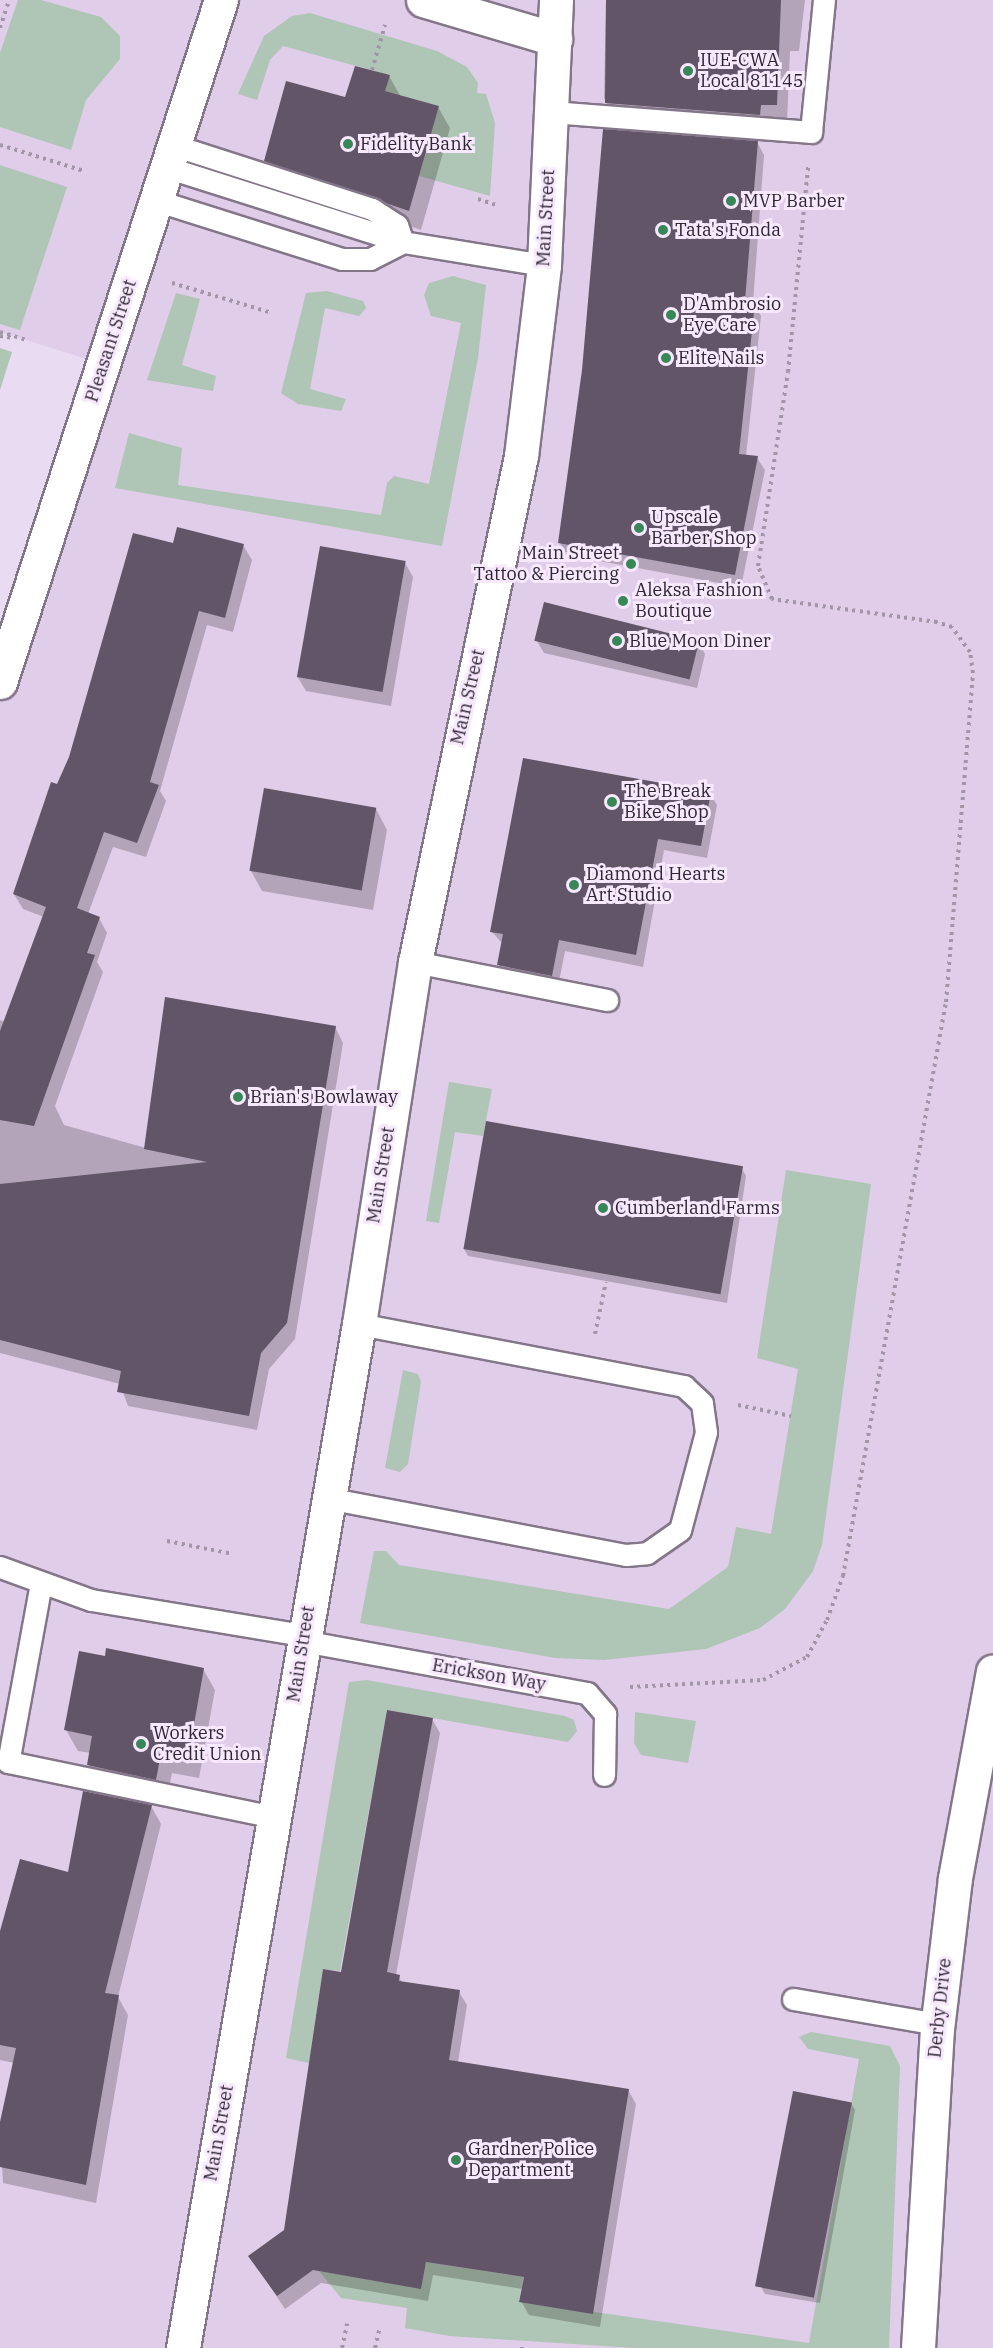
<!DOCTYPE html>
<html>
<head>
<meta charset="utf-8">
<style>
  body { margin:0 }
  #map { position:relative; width:993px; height:2348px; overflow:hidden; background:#e9dbf1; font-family:"IBM Plex Serif",serif }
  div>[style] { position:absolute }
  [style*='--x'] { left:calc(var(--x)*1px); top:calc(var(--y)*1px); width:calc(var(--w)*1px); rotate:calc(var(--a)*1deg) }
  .built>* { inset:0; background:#e0cde9 }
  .green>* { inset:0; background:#afc5b5 }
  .shadow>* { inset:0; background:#0003 }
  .building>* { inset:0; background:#615567; transform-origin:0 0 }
  .path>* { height:4px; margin-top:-2px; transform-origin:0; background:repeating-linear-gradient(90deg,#a196a7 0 3px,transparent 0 7.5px) }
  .roads { filter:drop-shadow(2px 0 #837689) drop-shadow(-2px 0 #837689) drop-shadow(0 2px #837689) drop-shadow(0 -2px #837689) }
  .service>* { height:21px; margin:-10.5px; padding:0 10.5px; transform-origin:10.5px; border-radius:10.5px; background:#fff }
  .minor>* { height:33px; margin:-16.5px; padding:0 16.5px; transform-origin:16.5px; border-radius:16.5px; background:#fff }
  .tertiary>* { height:33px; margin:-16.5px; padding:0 16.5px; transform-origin:16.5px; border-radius:16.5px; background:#fff }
  .secondary>* { height:33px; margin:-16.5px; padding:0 16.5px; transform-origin:16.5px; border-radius:16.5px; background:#fff }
  .dots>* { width:16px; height:16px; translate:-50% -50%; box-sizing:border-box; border:3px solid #f7e8fe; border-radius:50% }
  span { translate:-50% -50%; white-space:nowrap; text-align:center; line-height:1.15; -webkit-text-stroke:6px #f7e8fe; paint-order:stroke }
  .poi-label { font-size:18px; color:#2d2830 }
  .left { translate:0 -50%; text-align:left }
  .right { translate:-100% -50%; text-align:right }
  .street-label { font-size:18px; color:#2d2830 }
</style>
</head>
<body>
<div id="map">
  <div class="built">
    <div style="clip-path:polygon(0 0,993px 0,993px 2348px,0 2348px,0 682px,103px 364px,0 332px)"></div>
  </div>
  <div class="green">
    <div style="clip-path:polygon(18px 0,41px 0,101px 17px,120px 36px,120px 59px,86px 100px,71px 150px,0 127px,0 53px)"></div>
    <div style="clip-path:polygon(310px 13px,437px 51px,467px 67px,478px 83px,477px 93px,486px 94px,495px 123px,490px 196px,419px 176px,439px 106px,385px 91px,389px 75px,283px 46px,270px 60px,257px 100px,238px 94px,264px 36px,292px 16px)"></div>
    <div style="clip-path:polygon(0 165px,67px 187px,20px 330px,0 324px)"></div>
    <div style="clip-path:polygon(453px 276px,486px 285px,478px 358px,442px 546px,115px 488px,129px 433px,182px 448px,178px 485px,381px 515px,387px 483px,394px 476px,429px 484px,461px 323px,431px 316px,424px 295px,429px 283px)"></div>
    <div style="clip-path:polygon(327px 291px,363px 301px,366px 308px,359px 316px,325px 308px,310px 389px,346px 399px,341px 411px,298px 404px,281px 393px,306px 293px)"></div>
    <div style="clip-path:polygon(176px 293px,200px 299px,182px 365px,216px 376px,213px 391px,147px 380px)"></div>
    <div style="clip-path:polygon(0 348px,12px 352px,0 390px)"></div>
    <div style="clip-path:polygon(449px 1082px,492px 1089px,483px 1136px,455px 1132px,439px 1223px,426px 1221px)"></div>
    <div style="clip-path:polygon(786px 1170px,871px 1184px,822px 1545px,813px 1571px,785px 1609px,760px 1628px,706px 1649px,604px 1660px,555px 1658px,360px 1623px,374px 1551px,386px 1551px,399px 1565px,669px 1609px,728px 1567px,736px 1527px,771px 1534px,798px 1369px,757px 1358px)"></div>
    <div style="clip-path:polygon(403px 1370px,418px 1374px,421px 1382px,408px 1464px,400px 1472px,385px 1468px)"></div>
    <div style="clip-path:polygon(367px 1680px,565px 1716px,574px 1720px,577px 1731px,568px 1742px,387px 1710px,340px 1971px,323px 1969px,309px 2063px,286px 2058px,349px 1682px)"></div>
    <div style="clip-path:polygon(635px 1712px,696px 1721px,688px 1763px,641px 1755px,634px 1743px)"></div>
    <div style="clip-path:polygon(811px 2032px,890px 2046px,900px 2066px,889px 2348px,634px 2348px,450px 2336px,405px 2328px,407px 2308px,341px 2298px,319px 2271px,421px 2288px,426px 2262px,523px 2277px,519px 2301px,809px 2343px,859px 2059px,808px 2049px,799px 2037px)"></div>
  </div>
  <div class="shadow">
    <div style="clip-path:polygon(606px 0,805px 0,799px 51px,790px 51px,787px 123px,617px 121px,604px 98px)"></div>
    <div style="clip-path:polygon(389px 76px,401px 97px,438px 107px,450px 128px,421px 230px,277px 181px,265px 161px,346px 99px)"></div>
    <div style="clip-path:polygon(757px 142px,764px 155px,753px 303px,761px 316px,746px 456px,757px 458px,765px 470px,741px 587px,567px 555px,560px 543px)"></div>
    <div style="clip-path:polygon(174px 545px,243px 545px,252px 560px,233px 632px,207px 625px,160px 791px,166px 801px,146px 857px,113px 847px,88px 914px,99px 918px,107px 933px,97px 962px,103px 972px,55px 1106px,64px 1125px,146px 1148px,335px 1027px,343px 1043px,295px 1339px,269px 1369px,257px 1430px,128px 1406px,120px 1384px,0 1353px,0 1020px,5px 1022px,44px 917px,23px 909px,14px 894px,58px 786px)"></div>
    <div style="clip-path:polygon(405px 563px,413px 577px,391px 706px,306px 691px,297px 676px)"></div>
    <div style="clip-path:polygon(537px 641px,698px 642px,705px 654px,697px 688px,544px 653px)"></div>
    <div style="clip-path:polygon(710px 793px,717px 805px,707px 858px,664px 850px,643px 967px,565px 951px,558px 987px,506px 977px,499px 965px,503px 944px,491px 931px)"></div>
    <div style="clip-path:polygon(376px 809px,387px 830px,373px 910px,262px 891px,251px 871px)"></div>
    <div style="clip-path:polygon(742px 1169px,746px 1176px,727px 1303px,468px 1256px,464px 1249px)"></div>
    <div style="clip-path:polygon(203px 1669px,215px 1690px,199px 1778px,172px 1773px,167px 1799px,100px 1786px,89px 1765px,91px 1753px,78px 1751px,66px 1730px)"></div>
    <div style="clip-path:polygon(432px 1719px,440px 1733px,396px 1975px,403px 1983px,459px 1992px,467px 2005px,458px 2063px,628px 2090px,636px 2104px,600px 2327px,529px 2315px,521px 2301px,523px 2289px,433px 2275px,428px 2301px,321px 2283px,285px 2309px,250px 2256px,285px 2231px,342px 1973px)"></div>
    <div style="clip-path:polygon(151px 1806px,161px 1824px,118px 1997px,128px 2015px,96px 2203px,3px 2183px,0 2130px,14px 2063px,0 2060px,0 1937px)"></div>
    <div style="clip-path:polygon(851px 2103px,855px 2110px,820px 2303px,765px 2294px,761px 2287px)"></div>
  </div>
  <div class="building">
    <div style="clip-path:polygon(606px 0,781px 0,777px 105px,761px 105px,760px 115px,605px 103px)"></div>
    <div style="clip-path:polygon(355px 66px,390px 75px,385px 91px,439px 106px,409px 211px,264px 161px,286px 81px,345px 97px)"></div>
    <div style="clip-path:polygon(603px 129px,758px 141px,745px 301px,755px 302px,739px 454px,758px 456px,735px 575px,558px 543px,582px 370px)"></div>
    <div style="clip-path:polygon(177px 527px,244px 544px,225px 618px,199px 611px,150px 782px,159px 785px,137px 843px,104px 832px,77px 908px,100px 917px,87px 953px,95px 955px,34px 1126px,0 1120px,0 1031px,46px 907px,13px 894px,51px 782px,57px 784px,69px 757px,133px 533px,173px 543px)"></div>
    <div style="left:320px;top:546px;width:87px;height:133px;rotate:10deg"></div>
    <div style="left:544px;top:602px;width:160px;height:40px;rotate:14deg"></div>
    <div style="clip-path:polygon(523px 758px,711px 792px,701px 846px,658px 839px,636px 955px,559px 940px,552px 976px,497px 965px,503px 934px,490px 932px)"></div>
    <div style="left:264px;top:788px;width:114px;height:84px;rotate:10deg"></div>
    <div style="clip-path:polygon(165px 997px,336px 1026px,287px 1323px,261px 1353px,249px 1416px,117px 1392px,121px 1371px,0 1340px,0 1184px,207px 1162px,144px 1149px)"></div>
    <div style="left:486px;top:1121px;width:261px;height:130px;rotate:10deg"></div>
    <div style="clip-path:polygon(106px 1648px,204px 1668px,188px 1758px,161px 1753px,156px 1780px,87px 1765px,92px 1736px,64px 1730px,79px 1651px,105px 1656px)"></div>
    <div style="clip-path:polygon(387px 1710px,433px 1718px,387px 1972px,400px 1975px,399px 1981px,460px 1990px,449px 2060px,629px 2089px,593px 2314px,519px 2302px,524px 2277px,426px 2262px,421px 2289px,313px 2270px,277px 2296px,248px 2256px,284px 2230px,323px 1969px,341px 1972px)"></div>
    <div style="clip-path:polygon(83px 1791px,152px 1805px,105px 1993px,119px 1995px,86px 2185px,0 2167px,0 2122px,16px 2048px,0 2045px,0 1931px,20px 1859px,68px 1872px)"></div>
    <div style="left:793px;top:2091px;width:60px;height:199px;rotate:11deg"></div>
  </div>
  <div class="path">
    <div style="--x:0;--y:28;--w:29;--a:-72"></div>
    <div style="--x:372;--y:70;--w:47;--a:-73.9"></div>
    <div style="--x:0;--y:145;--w:88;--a:17.2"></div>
    <div style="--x:478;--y:199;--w:22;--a:18"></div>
    <div style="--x:172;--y:283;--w:104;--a:16.7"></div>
    <div style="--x:0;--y:332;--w:28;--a:17"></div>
    <div style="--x:0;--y:336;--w:14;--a:8"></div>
    <div style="--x:595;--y:1334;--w:53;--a:-78.1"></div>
    <div style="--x:738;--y:1405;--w:54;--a:11.7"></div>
    <div style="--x:167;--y:1541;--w:67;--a:11.1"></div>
    <div style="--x:630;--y:1687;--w:133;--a:-3"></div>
    <div style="--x:763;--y:1680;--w:50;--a:-27.6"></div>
    <div style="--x:807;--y:1657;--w:42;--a:-61.6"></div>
    <div style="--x:827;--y:1620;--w:47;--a:-70"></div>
    <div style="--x:843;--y:1576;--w:583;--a:-79.83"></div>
    <div style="--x:946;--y:1002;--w:330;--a:-85.3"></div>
    <div style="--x:973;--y:673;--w:21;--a:-98"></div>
    <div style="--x:970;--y:652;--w:31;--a:-126"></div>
    <div style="--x:952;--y:627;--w:16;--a:-162"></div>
    <div style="--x:937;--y:622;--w:167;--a:-172.1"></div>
    <div style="--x:772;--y:599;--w:36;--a:-113"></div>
    <div style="--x:758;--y:566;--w:196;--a:-81.2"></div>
    <div style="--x:788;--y:372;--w:206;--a:-84.4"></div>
    <div style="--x:342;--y:2348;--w:25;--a:-78"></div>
    <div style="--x:375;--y:2348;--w:18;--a:-77"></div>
    <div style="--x:522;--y:2348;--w:1;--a:-90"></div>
  </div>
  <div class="roads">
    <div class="service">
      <div style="--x:552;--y:112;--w:260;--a:4.4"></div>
      <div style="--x:811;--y:132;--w:133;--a:-84.4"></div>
      <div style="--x:173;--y:145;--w:209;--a:17.8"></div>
      <div style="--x:372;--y:209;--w:30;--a:33"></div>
      <div style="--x:397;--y:225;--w:18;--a:71"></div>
      <div style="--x:166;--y:167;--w:249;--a:17.6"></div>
      <div style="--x:403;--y:242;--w:143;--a:9.3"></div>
      <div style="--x:155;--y:200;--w:196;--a:17.5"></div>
      <div style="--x:342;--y:259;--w:28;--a:0"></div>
      <div style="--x:370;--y:259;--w:37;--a:-27"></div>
      <div style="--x:415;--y:962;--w:196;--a:11.2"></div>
      <div style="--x:327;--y:1498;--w:304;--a:10.8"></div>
      <div style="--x:626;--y:1555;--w:21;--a:-5"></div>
      <div style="--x:647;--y:1553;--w:40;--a:-34.9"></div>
      <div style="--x:680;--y:1530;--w:101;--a:-75.1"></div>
      <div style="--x:706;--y:1432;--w:29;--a:-98"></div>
      <div style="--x:702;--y:1403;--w:25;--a:-137"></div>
      <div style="--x:684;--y:1386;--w:331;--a:-169.2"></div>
      <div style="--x:0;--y:1567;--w:97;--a:19.9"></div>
      <div style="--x:91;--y:1600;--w:215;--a:9.4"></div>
      <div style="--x:41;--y:1583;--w:182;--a:100.4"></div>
      <div style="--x:8;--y:1762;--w:271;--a:11.7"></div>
      <div style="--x:303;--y:1641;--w:289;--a:10.4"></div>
      <div style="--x:587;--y:1693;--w:28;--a:49"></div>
      <div style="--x:605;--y:1714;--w:61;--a:90.9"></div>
      <div style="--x:793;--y:1999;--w:147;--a:9.8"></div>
    </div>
    <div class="minor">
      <div style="--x:918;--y:2348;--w:320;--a:-86.6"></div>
      <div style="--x:937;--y:2029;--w:152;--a:-83.2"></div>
      <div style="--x:955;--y:1878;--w:210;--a:-79.6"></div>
    </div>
    <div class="tertiary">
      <div style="--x:423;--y:0;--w:138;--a:16.5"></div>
      <div style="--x:0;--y:682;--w:717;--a:-72.05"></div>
    </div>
    <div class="secondary">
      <div style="--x:183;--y:2348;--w:1039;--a:-80.25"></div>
      <div style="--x:359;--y:1324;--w:366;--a:-81.2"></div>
      <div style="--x:415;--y:962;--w:517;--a:-78.17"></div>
      <div style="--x:521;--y:456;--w:192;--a:-83.1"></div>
      <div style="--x:544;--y:265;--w:265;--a:-87.4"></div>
    </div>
  </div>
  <div class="dots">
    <div style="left:688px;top:71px;background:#378757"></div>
    <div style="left:348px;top:144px;background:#378757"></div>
    <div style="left:731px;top:201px;background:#378757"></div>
    <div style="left:663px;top:230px;background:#378757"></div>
    <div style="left:671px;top:315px;background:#378757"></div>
    <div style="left:666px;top:358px;background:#378757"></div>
    <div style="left:639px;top:528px;background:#378757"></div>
    <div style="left:631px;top:564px;background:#378757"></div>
    <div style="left:623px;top:601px;background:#378757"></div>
    <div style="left:617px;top:641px;background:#378757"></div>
    <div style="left:612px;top:802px;background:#378757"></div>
    <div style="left:574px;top:885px;background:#378757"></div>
    <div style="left:238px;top:1097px;background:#378757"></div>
    <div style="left:603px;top:1208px;background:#378757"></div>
    <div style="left:141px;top:1744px;background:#378757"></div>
    <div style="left:456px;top:2160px;background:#378757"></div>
  </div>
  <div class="poi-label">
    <span class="left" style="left:700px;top:71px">IUE-CWA<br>Local 81145</span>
    <span class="left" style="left:360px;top:144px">Fidelity Bank</span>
    <span class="left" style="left:743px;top:201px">MVP Barber</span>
    <span class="left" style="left:675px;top:230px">Tata's Fonda</span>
    <span class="left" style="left:683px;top:315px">D'Ambrosio<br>Eye Care</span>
    <span class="left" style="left:678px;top:358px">Elite Nails</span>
    <span class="left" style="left:651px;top:528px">Upscale<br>Barber Shop</span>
    <span class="right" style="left:619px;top:564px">Main Street<br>Tattoo &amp; Piercing</span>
    <span class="left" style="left:635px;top:601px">Aleksa Fashion<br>Boutique</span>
    <span class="left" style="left:629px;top:641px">Blue Moon Diner</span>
    <span class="left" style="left:624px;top:802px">The Break<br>Bike Shop</span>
    <span class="left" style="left:586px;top:885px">Diamond Hearts<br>Art Studio</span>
    <span class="left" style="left:250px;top:1097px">Brian's Bowlaway</span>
    <span class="left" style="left:615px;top:1208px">Cumberland Farms</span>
    <span class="left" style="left:153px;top:1744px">Workers<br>Credit Union</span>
    <span class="left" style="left:468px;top:2160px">Gardner Police<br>Department</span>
  </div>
  <div class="street-label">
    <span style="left:546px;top:218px;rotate:-87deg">Main Street</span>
    <span style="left:111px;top:341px;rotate:-72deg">Pleasant Street</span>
    <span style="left:468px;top:697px;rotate:-77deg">Main Street</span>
    <span style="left:381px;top:1175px;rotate:-81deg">Main Street</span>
    <span style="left:301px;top:1654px;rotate:-81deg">Main Street</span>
    <span style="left:489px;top:1675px;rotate:10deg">Erickson Way</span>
    <span style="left:940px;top:2008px;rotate:-84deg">Derby Drive</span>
    <span style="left:219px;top:2133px;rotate:-80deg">Main Street</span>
  </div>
</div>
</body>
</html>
